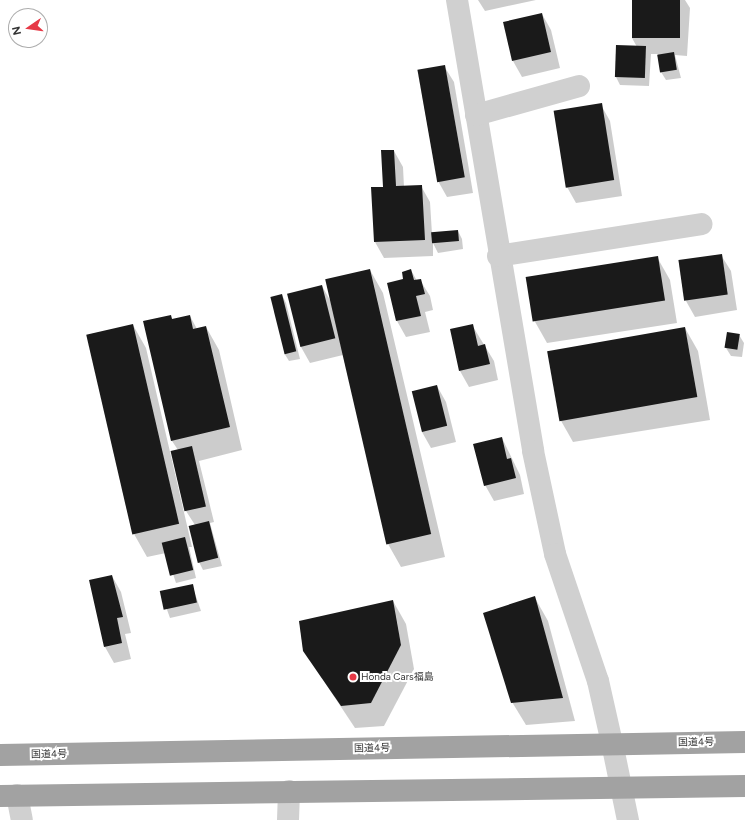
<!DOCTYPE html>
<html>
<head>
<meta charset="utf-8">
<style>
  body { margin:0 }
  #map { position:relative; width:745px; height:820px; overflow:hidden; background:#fff; font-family:Figtree,"Noto Sans JP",sans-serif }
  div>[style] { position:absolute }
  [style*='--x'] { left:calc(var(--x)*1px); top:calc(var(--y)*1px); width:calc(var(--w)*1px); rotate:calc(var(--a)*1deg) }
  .shadow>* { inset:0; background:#0003 }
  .building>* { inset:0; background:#1a1a1a; transform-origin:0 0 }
  .minor>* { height:22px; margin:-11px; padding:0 11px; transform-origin:11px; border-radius:11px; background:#d0d0d0 }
  .tertiary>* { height:22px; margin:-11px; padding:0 11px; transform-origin:11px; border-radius:11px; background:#d0d0d0 }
  .trunk>* { height:22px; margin:-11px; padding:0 11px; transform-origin:11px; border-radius:11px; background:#a2a2a2 }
  .dots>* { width:11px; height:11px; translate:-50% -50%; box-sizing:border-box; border:2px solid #fff; border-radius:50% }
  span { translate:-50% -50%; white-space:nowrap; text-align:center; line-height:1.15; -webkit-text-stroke:4px #fff; paint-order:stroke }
  .poi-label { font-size:10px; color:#333 }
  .left { translate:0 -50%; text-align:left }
  .street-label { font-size:10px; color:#333 }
  .north { position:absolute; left:8px; top:8px; width:40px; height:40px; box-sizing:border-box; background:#fff; border:1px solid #adadad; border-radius:50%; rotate:257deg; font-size:11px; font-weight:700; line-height:16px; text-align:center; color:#333 }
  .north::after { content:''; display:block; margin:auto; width:14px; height:18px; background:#e63946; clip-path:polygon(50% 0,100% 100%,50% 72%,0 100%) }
</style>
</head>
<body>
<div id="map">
  <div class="shadow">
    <div style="clip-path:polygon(478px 0,536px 0,485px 11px)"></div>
    <div style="clip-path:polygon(633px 0,685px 0,690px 8px,687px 56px,675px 55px,681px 78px,666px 80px,661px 72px,658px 54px,651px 54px,649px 86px,620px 85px,616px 77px,637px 47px,632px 38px)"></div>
    <div style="clip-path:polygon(542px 14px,551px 30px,560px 68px,522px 77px,513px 61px)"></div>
    <div style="clip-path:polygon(444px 66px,454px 82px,473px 193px,447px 197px,438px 181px)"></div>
    <div style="clip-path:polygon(601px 105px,610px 121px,622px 196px,576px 203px,567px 187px,555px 112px)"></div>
    <div style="clip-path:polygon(394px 151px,403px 167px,404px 187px,421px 186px,430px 202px,432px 234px,458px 231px,462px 239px,463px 249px,438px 253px,433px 243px,433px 256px,384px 258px,375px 242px,384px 188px)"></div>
    <div style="clip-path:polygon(721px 255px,731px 271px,737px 310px,695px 317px,686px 301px)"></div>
    <div style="clip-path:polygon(657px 257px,670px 280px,677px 323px,547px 343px,534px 320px)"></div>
    <div style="clip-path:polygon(370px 270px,383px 293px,445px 557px,401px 567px,388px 544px,343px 355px,310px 363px,301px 347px,322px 286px,331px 302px)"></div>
    <div style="clip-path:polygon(411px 270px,417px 281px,420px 280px,430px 296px,433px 310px,425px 312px,430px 332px,406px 337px,397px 321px,388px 283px,405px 280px)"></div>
    <div style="clip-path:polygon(282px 295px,286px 303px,300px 359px,289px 361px,284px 353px)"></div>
    <div style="clip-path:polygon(170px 316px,173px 320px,190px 316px,197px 329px,206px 327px,219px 350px,242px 450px,199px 461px,214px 522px,210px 523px,222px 566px,203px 570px,199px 562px,190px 526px,195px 525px,186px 511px,178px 450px,172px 441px,144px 322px)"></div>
    <div style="clip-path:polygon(133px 325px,146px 348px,192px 547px,189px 547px,196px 578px,176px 583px,166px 553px,147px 557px,134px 534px,87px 335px)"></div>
    <div style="clip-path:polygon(472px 325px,494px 361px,498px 380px,469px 387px,460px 371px)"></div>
    <div style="clip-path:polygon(685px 328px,698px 351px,710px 420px,573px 442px,560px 419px)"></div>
    <div style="clip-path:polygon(739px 335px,744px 343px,742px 357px,731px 356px,726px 348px)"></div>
    <div style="clip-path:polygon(437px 386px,446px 402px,456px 442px,431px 448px,422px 432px)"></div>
    <div style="clip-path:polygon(502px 438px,520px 475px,524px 494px,494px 501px,485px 485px)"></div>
    <div style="clip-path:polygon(112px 576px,121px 592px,131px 633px,125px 634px,131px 659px,114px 663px,105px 647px)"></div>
    <div style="clip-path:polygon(192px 585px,201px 611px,170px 618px,161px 593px)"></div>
    <div style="clip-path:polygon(535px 598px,548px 621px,575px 721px,526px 725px,512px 702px)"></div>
    <div style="clip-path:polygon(393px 601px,406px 624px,414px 669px,384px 726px,355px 728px,304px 651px)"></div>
  </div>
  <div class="building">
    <div style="left:632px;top:0;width:48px;height:38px"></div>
    <div style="left:542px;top:13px;width:40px;height:40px;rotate:77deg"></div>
    <div style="left:616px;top:45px;width:30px;height:32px;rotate:2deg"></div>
    <div style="left:674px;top:52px;width:18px;height:17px;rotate:81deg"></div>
    <div style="left:445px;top:65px;width:114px;height:28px;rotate:80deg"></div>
    <div style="left:602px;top:103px;width:78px;height:49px;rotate:81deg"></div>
    <div style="clip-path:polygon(381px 150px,394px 150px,396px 186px,422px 185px,425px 240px,374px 242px,371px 187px,383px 187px)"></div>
    <div style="left:458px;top:230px;width:11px;height:27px;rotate:85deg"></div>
    <div style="left:722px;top:254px;width:41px;height:44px;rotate:82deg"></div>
    <div style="left:658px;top:256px;width:45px;height:134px;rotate:81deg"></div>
    <div style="left:370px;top:269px;width:272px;height:46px;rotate:77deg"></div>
    <div style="clip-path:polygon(411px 269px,414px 280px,421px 279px,425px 294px,416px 296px,421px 316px,396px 321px,387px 283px,403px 279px,402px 272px)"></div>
    <div style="left:322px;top:285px;width:55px;height:36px;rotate:76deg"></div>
    <div style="left:282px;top:294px;width:59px;height:12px;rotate:76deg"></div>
    <div style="clip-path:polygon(171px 315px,172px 319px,190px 315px,193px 329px,206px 326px,230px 427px,171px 441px,143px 321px)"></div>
    <div style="left:133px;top:324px;width:205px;height:48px;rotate:77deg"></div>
    <div style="clip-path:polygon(473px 324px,478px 346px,485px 344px,490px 364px,459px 371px,450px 329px)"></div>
    <div style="left:685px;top:327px;width:71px;height:140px;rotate:80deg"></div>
    <div style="left:727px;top:332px;width:13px;height:16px;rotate:9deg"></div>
    <div style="left:437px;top:385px;width:42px;height:26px;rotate:76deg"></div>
    <div style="clip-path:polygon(502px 437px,507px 459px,511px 458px,516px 478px,484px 486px,473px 444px)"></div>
    <div style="left:192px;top:446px;width:62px;height:22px;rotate:77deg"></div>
    <div style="left:209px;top:521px;width:38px;height:21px;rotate:76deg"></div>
    <div style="left:185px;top:537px;width:34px;height:24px;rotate:76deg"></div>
    <div style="clip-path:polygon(112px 575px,123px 617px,117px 618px,122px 643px,104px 647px,89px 580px)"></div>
    <div style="left:193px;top:584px;width:19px;height:34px;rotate:78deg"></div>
    <div style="clip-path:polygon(535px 596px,563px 698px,511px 703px,483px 613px)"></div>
    <div style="clip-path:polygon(393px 600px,401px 645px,371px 703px,341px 706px,303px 651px,299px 621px)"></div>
  </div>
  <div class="minor">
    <div style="--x:457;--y:0;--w:457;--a:80.4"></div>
    <div style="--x:533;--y:451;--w:105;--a:77.9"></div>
    <div style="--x:555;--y:554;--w:134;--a:71.3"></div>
    <div style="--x:598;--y:681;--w:64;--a:77.3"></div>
    <div style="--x:476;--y:115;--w:107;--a:-15.7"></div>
    <div style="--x:498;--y:256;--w:206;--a:-8.9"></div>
    <div style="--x:17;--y:795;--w:25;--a:79"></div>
    <div style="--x:288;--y:820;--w:29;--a:-88"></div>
  </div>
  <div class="tertiary">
    <div style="--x:612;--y:743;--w:79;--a:78.3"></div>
  </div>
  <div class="trunk">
    <div style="--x:0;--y:755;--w:745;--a:-1"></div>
    <div style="--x:0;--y:796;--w:745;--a:-0.77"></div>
  </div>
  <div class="dots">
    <div style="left:353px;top:677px;background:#e63946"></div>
  </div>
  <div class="poi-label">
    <span class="left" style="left:361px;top:677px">Honda Cars福島</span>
  </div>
  <div class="street-label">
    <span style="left:696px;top:742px;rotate:-1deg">国道4号</span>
    <span style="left:372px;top:748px;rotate:-1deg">国道4号</span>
    <span style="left:49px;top:754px;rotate:-1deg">国道4号</span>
  </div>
  <div class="north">N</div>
</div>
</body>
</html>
